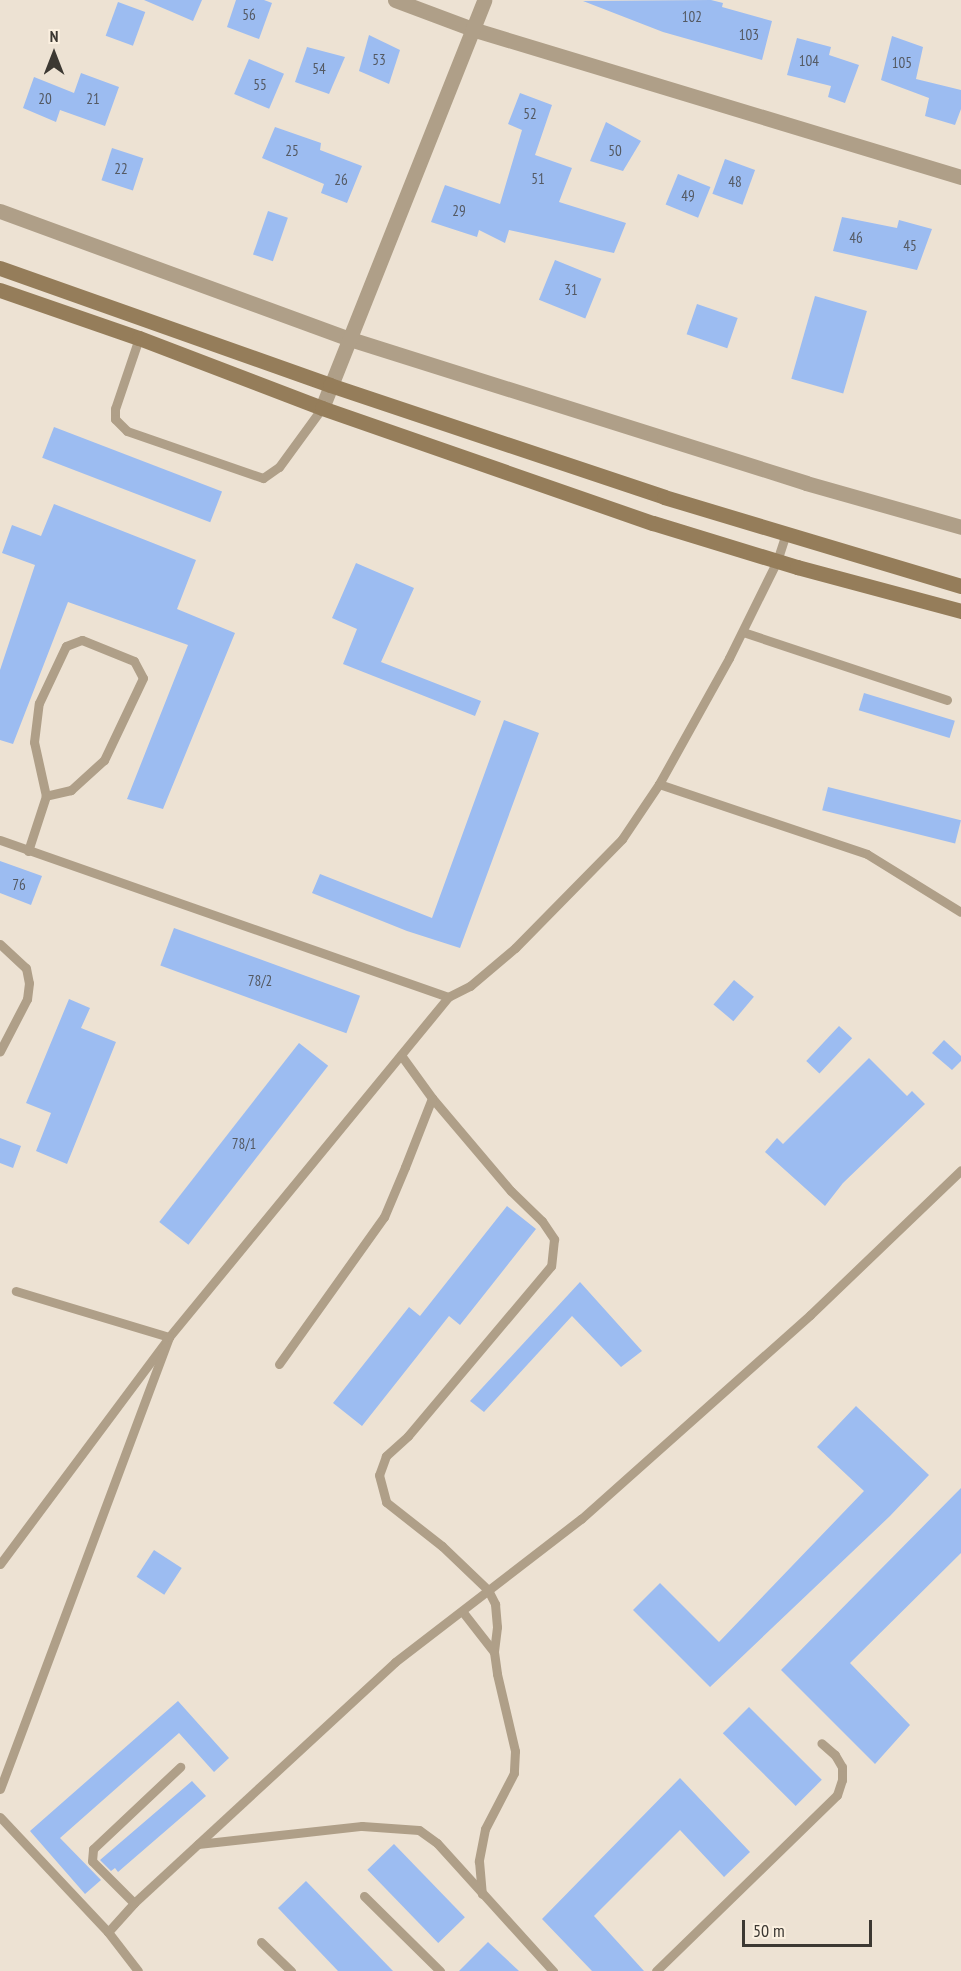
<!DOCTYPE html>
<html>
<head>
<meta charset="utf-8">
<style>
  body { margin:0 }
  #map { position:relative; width:961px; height:1971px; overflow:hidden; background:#ede2d3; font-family:"PT Sans Narrow",sans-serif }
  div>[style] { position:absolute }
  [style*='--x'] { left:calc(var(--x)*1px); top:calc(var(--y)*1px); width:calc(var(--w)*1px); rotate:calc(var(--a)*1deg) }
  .building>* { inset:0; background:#9cbcf1; transform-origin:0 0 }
  .lane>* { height:9px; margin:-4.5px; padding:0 4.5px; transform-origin:4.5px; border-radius:4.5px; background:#af9f88 }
  .street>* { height:15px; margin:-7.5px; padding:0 7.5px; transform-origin:7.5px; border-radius:7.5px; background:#af9f88 }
  .secondary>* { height:15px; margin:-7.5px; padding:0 7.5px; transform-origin:7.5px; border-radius:7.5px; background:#957d5a }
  span { translate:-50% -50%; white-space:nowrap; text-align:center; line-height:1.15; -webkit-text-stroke:4.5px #fbf0e0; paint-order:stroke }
  .number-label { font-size:15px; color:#545962 }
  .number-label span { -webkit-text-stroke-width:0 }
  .north { position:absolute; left:24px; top:24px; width:60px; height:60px; -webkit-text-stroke:4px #fbf0e0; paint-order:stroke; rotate:0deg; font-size:16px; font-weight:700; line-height:24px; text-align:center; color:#3c3832 }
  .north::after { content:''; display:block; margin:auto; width:21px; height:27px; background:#3c3832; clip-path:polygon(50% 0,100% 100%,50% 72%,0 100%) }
  .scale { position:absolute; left:742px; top:1920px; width:130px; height:27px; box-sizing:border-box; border:3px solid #3c3832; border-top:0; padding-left:8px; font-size:18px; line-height:21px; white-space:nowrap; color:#3c3832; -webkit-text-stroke:4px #fbf0e0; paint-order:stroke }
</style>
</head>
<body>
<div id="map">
  <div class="building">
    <div style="clip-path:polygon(144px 0,202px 0,193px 21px)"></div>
    <div style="clip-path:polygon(236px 0,264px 0,272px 3px,259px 39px,227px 27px)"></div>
    <div style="clip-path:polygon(711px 0,723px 3px,722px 7px,772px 21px,762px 60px,663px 32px,583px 1px)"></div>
    <div style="left:118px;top:2px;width:29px;height:36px;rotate:20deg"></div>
    <div style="clip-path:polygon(369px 35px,400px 50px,389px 84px,359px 71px)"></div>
    <div style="clip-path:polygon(892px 36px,923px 47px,916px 79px,961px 90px,961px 109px,955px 125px,925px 116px,929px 98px,881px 80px)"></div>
    <div style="clip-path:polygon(797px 38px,831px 47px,829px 55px,859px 65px,845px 103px,828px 97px,831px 86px,787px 75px)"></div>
    <div style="clip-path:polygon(307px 47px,345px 57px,329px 94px,295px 82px)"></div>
    <div style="left:249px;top:59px;width:38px;height:38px;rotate:23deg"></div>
    <div style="clip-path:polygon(81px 73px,119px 87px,105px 126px,60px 110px,56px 122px,23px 108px,34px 77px,74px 93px)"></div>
    <div style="clip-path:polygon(520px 93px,552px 105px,535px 155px,572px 168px,559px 202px,626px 223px,614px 253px,509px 230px,505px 243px,479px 230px,477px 237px,431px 222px,445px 185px,500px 204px,522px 130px,508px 124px)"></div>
    <div style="clip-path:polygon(606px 122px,641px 141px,623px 171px,590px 161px)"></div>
    <div style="clip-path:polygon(275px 127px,321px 143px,320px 150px,362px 166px,347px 203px,321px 193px,324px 184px,262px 158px)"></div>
    <div style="left:112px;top:148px;width:33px;height:34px;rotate:18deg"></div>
    <div style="left:725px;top:159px;width:32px;height:37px;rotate:20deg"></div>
    <div style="left:678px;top:174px;width:35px;height:33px;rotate:22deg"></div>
    <div style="left:268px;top:211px;width:21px;height:46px;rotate:19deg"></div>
    <div style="clip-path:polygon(842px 217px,897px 228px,899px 220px,932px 229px,917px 270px,833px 251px)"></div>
    <div style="left:555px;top:260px;width:50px;height:43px;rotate:22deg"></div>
    <div style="left:815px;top:296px;width:54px;height:86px;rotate:16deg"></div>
    <div style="left:697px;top:304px;width:43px;height:32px;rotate:19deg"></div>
    <div style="left:54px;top:427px;width:180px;height:33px;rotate:21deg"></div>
    <div style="clip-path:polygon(54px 504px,196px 560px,177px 609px,235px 633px,163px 809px,127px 799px,188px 645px,68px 602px,13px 744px,0 740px,0 670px,35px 565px,2px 553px,12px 525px,41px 536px)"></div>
    <div style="clip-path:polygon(356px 563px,414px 588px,381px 662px,481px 701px,475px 716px,343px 664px,357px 629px,332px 618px)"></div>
    <div style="left:864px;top:693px;width:95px;height:18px;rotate:17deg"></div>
    <div style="clip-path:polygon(504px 720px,539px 733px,460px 948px,407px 931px,312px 893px,320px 874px,432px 918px)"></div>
    <div style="left:828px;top:787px;width:137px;height:24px;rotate:14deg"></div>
    <div style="clip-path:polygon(0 861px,42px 876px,31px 905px,0 893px)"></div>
    <div style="left:174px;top:928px;width:198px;height:40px;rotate:20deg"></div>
    <div style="left:734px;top:980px;width:26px;height:32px;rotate:40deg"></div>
    <div style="clip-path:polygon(69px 999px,90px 1008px,81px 1028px,116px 1042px,67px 1164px,36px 1151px,51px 1113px,26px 1103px)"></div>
    <div style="left:839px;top:1026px;width:18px;height:48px;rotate:43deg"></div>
    <div style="clip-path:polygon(944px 1040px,961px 1056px,961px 1061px,952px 1070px,932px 1053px)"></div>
    <div style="left:299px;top:1043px;width:37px;height:227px;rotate:38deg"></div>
    <div style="clip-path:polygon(869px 1058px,907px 1096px,912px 1091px,925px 1104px,843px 1183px,825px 1206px,765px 1152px,777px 1138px,783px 1144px)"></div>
    <div style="clip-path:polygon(0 1138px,21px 1146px,13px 1168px,0 1163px)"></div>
    <div style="clip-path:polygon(507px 1206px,536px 1229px,460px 1325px,449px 1316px,362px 1426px,333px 1403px,409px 1307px,420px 1316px)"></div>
    <div style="clip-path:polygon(580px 1282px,642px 1351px,621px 1367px,572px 1316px,484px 1412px,470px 1401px)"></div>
    <div style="clip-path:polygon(856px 1406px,929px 1475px,890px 1516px,710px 1687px,633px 1610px,660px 1583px,719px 1642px,864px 1491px,817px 1447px)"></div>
    <div style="clip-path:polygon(961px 1488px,961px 1553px,850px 1663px,910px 1725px,875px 1764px,781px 1670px)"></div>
    <div style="left:154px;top:1550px;width:33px;height:32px;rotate:33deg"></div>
    <div style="clip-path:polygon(178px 1701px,229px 1758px,214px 1772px,179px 1733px,60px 1838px,101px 1880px,85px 1894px,30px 1831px)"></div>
    <div style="left:749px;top:1707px;width:103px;height:37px;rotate:45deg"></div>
    <div style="clip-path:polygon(680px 1778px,750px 1852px,724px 1877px,680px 1830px,594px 1916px,644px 1971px,592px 1971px,542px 1919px)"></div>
    <div style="clip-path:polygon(192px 1781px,206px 1796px,118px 1872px,115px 1868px,111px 1871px,100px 1860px)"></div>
    <div style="left:394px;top:1844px;width:102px;height:37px;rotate:46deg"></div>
    <div style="clip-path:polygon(306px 1881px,393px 1971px,338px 1971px,278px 1908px)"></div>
    <div style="clip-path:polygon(488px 1942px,519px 1971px,459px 1971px)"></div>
  </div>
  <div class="lane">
    <div style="--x:139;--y:338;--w:75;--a:108.7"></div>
    <div style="--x:115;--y:409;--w:10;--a:90"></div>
    <div style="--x:115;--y:419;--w:17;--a:45"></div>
    <div style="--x:127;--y:431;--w:144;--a:19.1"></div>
    <div style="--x:263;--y:478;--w:19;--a:-35"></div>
    <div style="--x:279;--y:467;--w:73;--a:-53.9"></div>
    <div style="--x:743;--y:632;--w:215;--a:18.4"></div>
    <div style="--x:659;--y:784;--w:219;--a:18.6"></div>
    <div style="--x:867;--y:854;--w:110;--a:31.7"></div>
    <div style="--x:0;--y:840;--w:475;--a:19.3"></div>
    <div style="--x:448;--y:997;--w:25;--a:-27"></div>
    <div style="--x:470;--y:986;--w:59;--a:-40.2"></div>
    <div style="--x:515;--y:948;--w:153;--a:-45.5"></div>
    <div style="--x:622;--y:839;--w:66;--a:-56.1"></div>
    <div style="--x:659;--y:784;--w:144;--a:-60.9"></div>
    <div style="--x:729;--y:658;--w:108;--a:-63.7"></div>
    <div style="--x:777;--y:561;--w:28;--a:-72"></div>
    <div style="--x:28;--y:851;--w:58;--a:-71.9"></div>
    <div style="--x:46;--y:796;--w:55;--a:-102.5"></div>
    <div style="--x:34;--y:742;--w:39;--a:-83"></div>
    <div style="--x:39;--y:703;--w:63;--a:-64.7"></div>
    <div style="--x:66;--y:646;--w:17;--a:-21"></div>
    <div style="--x:82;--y:640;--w:56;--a:22"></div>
    <div style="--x:134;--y:661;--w:19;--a:62"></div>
    <div style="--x:143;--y:678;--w:91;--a:115.4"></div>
    <div style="--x:104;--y:760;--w:45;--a:137.7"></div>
    <div style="--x:71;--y:790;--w:26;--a:167"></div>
    <div style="--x:0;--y:944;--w:35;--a:43"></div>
    <div style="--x:26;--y:968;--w:15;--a:79"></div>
    <div style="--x:29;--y:983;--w:16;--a:97"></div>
    <div style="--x:27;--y:999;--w:59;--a:117.4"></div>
    <div style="--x:432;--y:1098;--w:122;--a:49.7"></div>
    <div style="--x:511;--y:1191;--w:43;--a:44.1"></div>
    <div style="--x:542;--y:1221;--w:22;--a:56"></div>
    <div style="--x:554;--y:1239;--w:27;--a:96"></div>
    <div style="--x:551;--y:1266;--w:222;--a:130.1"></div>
    <div style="--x:408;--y:1436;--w:30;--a:138"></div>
    <div style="--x:386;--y:1456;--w:20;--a:110"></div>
    <div style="--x:379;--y:1475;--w:28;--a:75"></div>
    <div style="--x:386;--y:1502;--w:71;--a:38.2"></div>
    <div style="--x:442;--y:1546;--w:64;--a:43.7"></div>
    <div style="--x:488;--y:1590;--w:16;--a:63"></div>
    <div style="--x:495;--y:1604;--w:23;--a:85"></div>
    <div style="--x:497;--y:1627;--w:25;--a:97"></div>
    <div style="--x:494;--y:1652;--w:22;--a:82"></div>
    <div style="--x:497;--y:1674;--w:79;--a:76.8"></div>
    <div style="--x:515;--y:1751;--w:22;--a:93"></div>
    <div style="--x:514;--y:1773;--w:63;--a:117.4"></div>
    <div style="--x:485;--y:1829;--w:33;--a:101"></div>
    <div style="--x:479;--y:1861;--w:33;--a:85"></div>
    <div style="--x:279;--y:1364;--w:181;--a:-54.5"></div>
    <div style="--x:384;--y:1217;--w:54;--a:-67.2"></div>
    <div style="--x:405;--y:1167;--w:74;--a:-68.6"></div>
    <div style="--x:432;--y:1098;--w:53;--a:-125.8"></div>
    <div style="--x:0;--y:1564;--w:283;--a:-53.3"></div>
    <div style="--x:169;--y:1337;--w:440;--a:-50.6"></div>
    <div style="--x:462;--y:1611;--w:52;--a:52"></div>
    <div style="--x:0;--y:1789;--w:483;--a:-69.5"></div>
    <div style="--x:169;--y:1337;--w:160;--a:-163.3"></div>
    <div style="--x:0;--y:1817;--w:158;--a:46.8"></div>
    <div style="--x:108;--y:1932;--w:39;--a:-48"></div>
    <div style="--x:134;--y:1903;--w:355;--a:-42.7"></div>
    <div style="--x:395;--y:1662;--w:235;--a:-37.6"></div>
    <div style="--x:581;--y:1519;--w:307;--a:-41.7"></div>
    <div style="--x:810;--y:1315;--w:209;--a:-43.8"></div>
    <div style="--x:198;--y:1844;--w:165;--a:-6.3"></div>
    <div style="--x:362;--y:1826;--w:57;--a:4"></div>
    <div style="--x:419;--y:1830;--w:22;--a:36"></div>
    <div style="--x:437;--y:1843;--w:173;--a:47.8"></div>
    <div style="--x:364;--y:1896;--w:107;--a:44.6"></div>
    <div style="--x:134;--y:1903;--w:59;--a:-135"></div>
    <div style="--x:92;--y:1861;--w:12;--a:-85"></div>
    <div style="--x:93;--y:1849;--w:120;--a:-43.3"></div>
    <div style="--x:108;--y:1932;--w:49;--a:52.4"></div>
    <div style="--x:261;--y:1942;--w:42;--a:44"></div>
    <div style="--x:656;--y:1971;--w:252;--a:-44.2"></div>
    <div style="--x:837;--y:1795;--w:16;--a:-72"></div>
    <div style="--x:842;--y:1780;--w:13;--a:-90"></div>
    <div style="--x:842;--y:1767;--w:14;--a:-120"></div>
    <div style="--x:835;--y:1755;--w:18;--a:-139"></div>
  </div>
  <div class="street">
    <div style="--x:395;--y:0;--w:82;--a:20.6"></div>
    <div style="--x:472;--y:29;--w:511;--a:16.84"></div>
    <div style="--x:0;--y:211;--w:373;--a:20.1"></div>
    <div style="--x:350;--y:339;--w:478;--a:17.5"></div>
    <div style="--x:806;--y:483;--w:161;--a:15.8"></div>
    <div style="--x:322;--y:408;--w:439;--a:-68.3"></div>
  </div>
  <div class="secondary">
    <div style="--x:0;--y:268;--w:350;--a:19.5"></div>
    <div style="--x:330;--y:385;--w:352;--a:18.5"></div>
    <div style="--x:664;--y:497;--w:310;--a:16.7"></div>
    <div style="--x:0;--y:290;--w:147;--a:19.1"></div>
    <div style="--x:139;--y:338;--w:196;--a:20.9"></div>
    <div style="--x:322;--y:408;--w:350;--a:19.2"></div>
    <div style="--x:653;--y:523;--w:151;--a:17"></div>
    <div style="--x:797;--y:567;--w:170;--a:15"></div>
  </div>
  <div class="number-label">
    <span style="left:249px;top:15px">56</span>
    <span style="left:692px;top:17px">102</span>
    <span style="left:749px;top:35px">103</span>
    <span style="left:379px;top:60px">53</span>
    <span style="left:809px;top:61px">104</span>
    <span style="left:902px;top:63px">105</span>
    <span style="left:319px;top:69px">54</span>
    <span style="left:260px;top:85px">55</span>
    <span style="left:45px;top:99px">20</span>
    <span style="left:93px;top:99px">21</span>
    <span style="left:530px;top:114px">52</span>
    <span style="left:292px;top:151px">25</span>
    <span style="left:615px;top:151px">50</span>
    <span style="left:121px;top:169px">22</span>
    <span style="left:538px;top:179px">51</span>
    <span style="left:341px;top:180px">26</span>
    <span style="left:735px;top:182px">48</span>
    <span style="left:688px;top:196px">49</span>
    <span style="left:459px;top:211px">29</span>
    <span style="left:856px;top:238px">46</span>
    <span style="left:910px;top:246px">45</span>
    <span style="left:571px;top:290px">31</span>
    <span style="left:19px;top:885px">76</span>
    <span style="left:260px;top:981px">78/2</span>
    <span style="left:244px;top:1144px">78/1</span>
  </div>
  <div class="north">N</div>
  <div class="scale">50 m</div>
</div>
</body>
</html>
